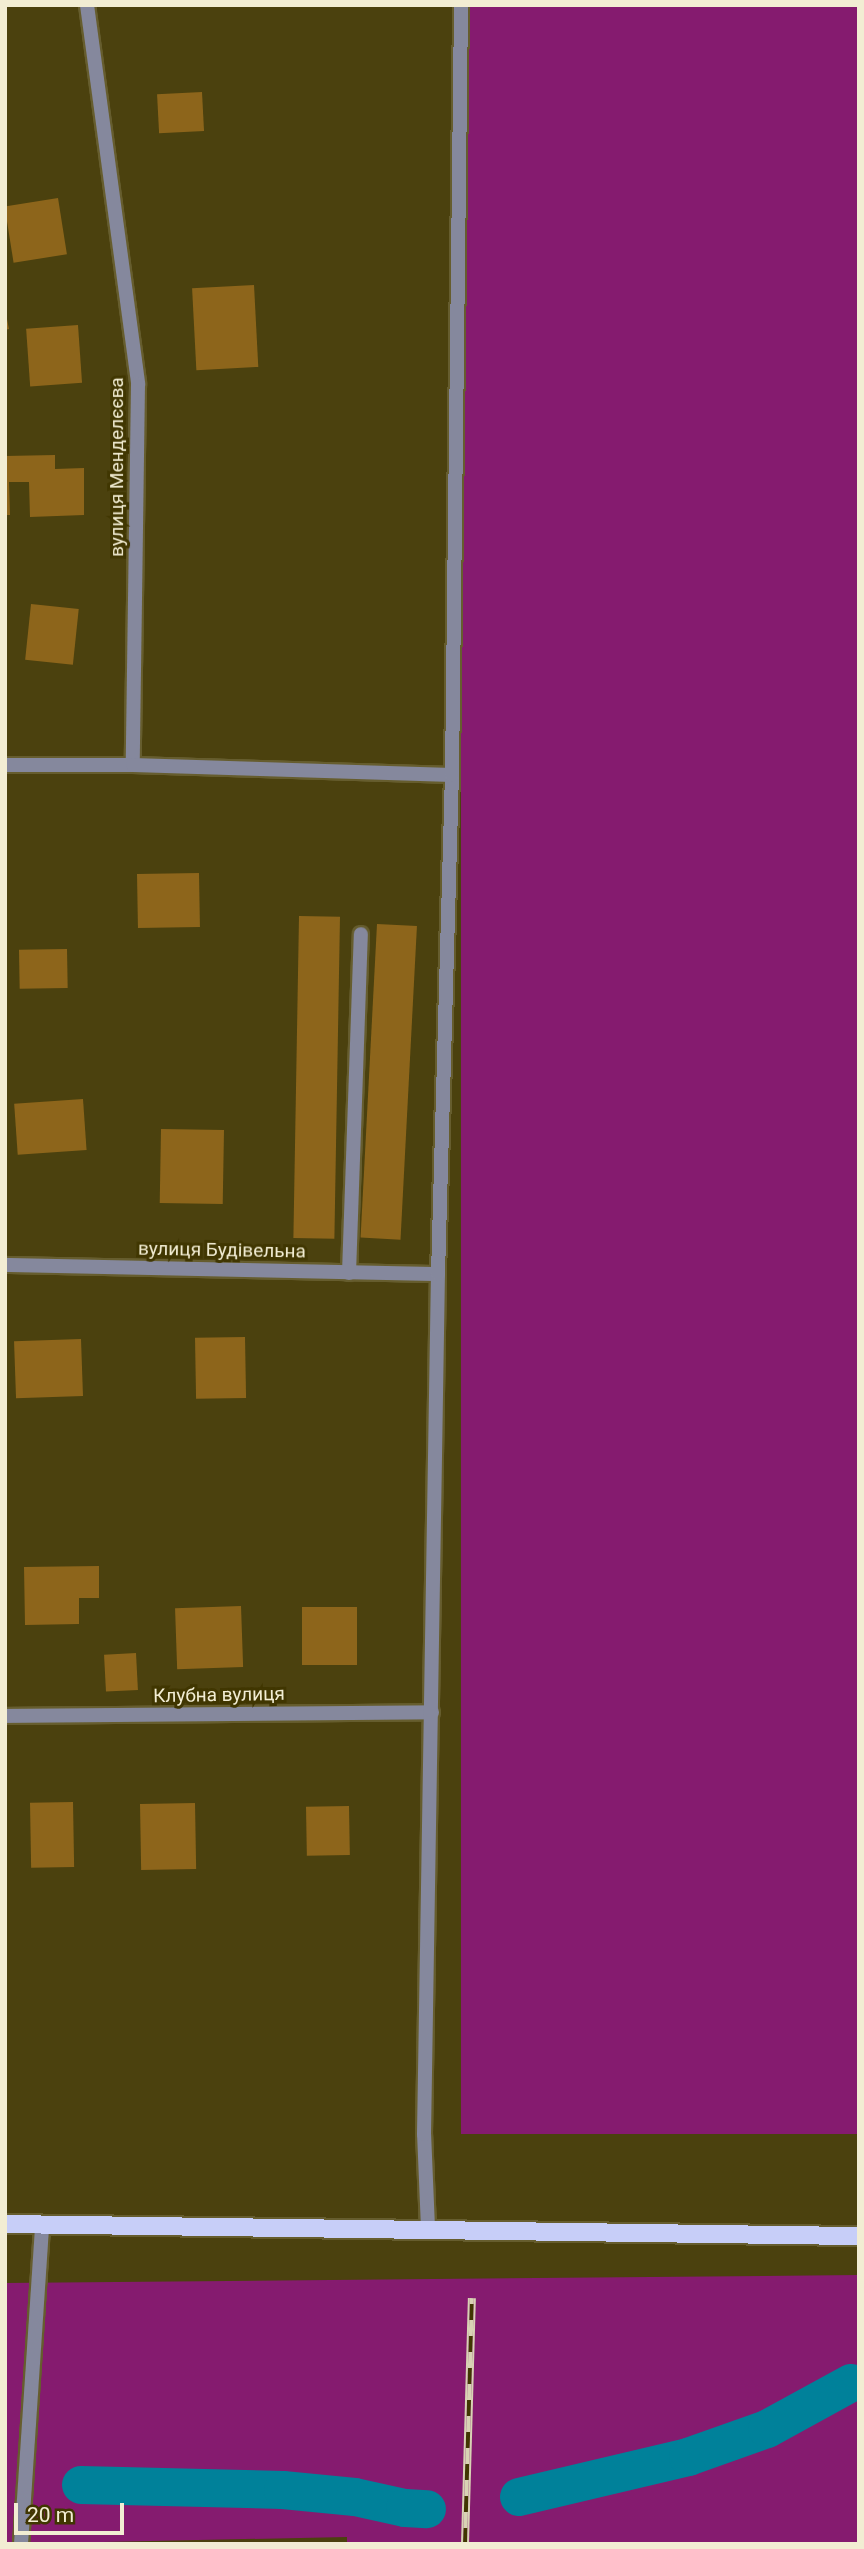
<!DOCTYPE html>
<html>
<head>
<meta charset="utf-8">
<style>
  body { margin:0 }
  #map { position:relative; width:864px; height:2549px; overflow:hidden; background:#4b410e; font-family:Roboto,sans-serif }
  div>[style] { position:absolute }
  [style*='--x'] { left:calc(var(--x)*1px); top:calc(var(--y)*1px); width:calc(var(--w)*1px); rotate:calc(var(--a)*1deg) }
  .green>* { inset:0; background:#851b6f; transform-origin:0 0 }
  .canal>* { height:38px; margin:-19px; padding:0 19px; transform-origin:19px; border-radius:19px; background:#00819a }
  .building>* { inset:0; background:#8d651b; transform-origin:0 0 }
  .roads { filter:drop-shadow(2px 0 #665d2e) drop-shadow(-2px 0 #665d2e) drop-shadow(0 2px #665d2e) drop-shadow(0 -2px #665d2e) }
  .lane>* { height:14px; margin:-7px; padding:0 7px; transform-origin:7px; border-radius:7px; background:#85889d }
  .street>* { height:14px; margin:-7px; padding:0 7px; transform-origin:7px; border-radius:7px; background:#85889d }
  .primary>* { height:18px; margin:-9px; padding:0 9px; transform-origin:9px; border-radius:9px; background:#c7cef8 }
  .rail>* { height:8px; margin-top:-4px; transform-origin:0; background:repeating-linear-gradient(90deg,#403601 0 16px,#d8d2b4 0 32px); box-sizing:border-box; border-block:2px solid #d8d2b4 }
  span { translate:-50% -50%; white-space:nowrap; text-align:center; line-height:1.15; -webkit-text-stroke:6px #403601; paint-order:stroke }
  .street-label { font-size:19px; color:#f2edd3 }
  .frame { position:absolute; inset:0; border:7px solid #f2edd3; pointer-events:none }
  .scale { position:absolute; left:14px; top:2503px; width:110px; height:32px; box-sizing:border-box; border:4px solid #f2edd3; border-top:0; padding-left:9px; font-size:21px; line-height:24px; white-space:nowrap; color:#f2edd3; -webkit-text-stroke:5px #403601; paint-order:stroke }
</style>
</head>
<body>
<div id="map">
  <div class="green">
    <div style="left:461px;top:5px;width:398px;height:2129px"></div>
    <div style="clip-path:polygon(859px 2275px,859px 2544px,347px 2544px,347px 2537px,5px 2544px,5px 2283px)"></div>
  </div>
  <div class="canal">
    <div style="--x:81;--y:2485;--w:202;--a:1.4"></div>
    <div style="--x:283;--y:2490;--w:72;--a:5.6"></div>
    <div style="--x:355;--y:2497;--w:51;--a:12.4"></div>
    <div style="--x:405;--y:2508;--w:22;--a:3"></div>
    <div style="--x:519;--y:2497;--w:174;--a:-13.3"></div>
    <div style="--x:688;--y:2457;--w:84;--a:-19.5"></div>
    <div style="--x:767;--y:2429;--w:96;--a:-28.7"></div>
  </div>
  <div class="building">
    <div style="left:202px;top:92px;width:39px;height:45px;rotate:87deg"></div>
    <div style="left:58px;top:198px;width:57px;height:54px;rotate:81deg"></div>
    <div style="left:254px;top:285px;width:82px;height:62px;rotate:87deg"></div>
    <div style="clip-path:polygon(5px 309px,9px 329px,5px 330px)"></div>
    <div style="left:78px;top:325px;width:58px;height:52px;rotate:86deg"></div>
    <div style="clip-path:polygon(55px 455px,55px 469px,84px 468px,84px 515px,30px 517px,29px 482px,9px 482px,10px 515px,5px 515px,5px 456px)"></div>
    <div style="left:31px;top:604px;width:48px;height:56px;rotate:6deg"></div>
    <div style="left:199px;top:873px;width:54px;height:62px;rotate:89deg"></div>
    <div style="left:299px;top:916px;width:41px;height:322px;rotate:1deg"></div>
    <div style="left:377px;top:924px;width:40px;height:314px;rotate:3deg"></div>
    <div style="left:67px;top:949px;width:39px;height:48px;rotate:89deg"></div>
    <div style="left:83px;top:1099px;width:51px;height:69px;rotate:86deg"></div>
    <div style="left:224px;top:1130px;width:74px;height:63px;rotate:91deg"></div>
    <div style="left:245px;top:1337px;width:61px;height:50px;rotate:89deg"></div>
    <div style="left:81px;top:1339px;width:57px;height:67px;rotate:88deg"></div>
    <div style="clip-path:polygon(99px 1566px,99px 1598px,79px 1598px,79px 1624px,25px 1625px,24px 1567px)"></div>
    <div style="left:241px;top:1606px;width:61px;height:66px;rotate:88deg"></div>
    <div style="left:357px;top:1607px;width:58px;height:55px;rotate:90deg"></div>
    <div style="left:136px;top:1653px;width:37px;height:32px;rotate:87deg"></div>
    <div style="left:73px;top:1802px;width:65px;height:43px;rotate:89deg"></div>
    <div style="left:195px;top:1803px;width:66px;height:55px;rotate:89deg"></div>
    <div style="left:349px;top:1806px;width:49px;height:43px;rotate:89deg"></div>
  </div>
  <div class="roads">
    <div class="lane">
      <div style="--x:349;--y:1273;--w:339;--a:-88"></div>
    </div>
    <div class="street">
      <div style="--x:87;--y:5;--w:382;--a:82.3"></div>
      <div style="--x:138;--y:384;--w:381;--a:90.8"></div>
      <div style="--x:5;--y:765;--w:128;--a:0"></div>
      <div style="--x:133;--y:765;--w:319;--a:1.8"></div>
      <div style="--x:5;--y:1265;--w:433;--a:1.2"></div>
      <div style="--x:5;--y:1716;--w:427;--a:-0.5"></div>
      <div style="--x:428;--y:2228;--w:94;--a:-92.4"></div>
      <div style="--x:424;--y:2134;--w:860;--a:-89.07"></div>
      <div style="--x:438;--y:1274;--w:499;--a:-88.4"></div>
      <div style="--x:452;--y:775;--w:770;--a:-89.33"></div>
      <div style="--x:21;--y:2544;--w:320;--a:-86.2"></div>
    </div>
    <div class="primary">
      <div style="--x:5;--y:2224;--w:854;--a:0.81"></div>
    </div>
  </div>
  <div class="rail">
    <div style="--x:465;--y:2544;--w:246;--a:-88.4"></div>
  </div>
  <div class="street-label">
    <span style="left:117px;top:467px;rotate:-90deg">вулиця Менделєєва</span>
    <span style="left:222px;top:1250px;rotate:1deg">вулиця Будівельна</span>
    <span style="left:219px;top:1695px;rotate:-1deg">Клубна вулиця</span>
  </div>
  <div class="frame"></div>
  <div class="scale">20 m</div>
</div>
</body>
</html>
